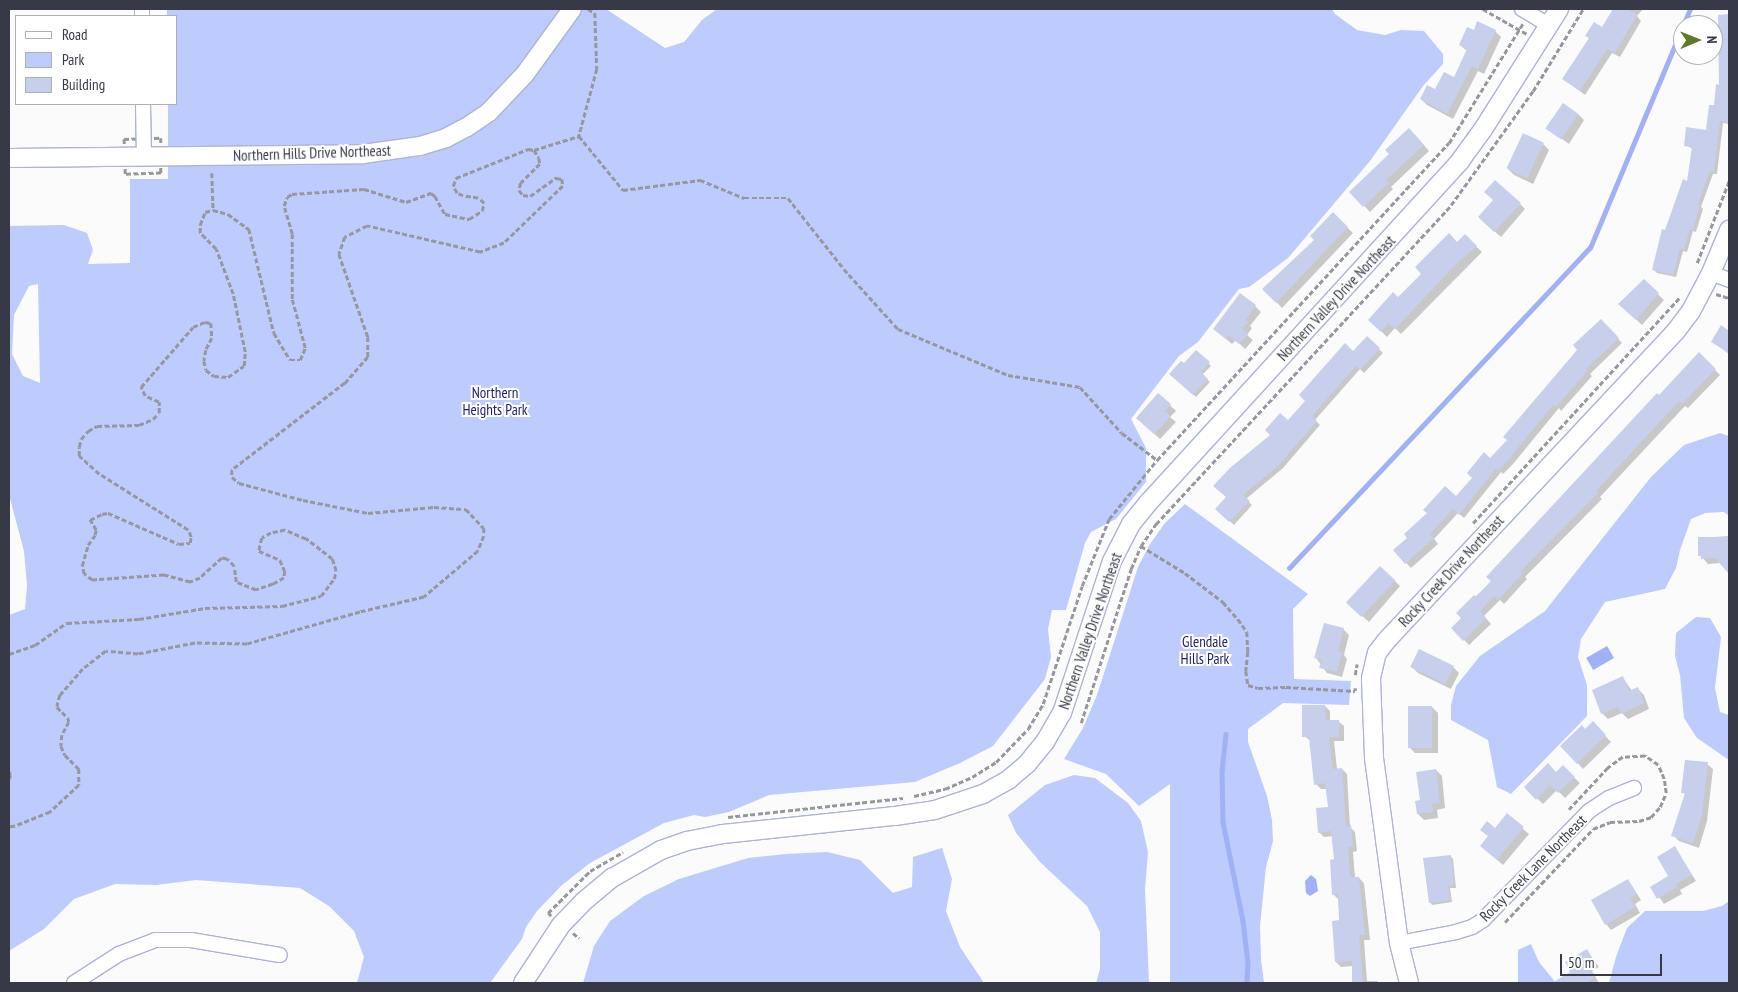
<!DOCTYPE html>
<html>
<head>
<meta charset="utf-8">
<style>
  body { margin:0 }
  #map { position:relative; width:1738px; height:992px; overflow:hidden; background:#fbfbfb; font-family:"PT Sans Narrow",sans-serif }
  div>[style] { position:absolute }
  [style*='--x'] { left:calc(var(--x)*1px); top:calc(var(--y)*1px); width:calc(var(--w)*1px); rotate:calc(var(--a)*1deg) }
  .green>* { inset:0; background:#bdcbfd }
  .water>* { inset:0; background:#a0b1f5; transform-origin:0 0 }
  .shadow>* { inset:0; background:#0003 }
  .stream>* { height:4.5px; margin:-2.25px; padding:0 2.25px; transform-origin:2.25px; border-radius:2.25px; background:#a0b1f5 }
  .building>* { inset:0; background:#c7cfed; transform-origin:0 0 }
  .path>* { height:2.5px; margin-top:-1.25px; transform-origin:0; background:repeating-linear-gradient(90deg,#97989f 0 5px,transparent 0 7.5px) }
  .roads { filter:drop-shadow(1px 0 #acb4d1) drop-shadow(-1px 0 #acb4d1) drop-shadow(0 1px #acb4d1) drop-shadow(0 -1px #acb4d1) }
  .minor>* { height:14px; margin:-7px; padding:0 7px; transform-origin:7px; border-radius:7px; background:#fff }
  .tertiary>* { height:18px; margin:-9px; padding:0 9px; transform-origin:9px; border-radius:9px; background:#fff }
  span { translate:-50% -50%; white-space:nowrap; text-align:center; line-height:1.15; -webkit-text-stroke:4px #fff; paint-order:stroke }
  .street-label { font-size:15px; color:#373a46 }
  .park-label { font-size:15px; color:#1e226f }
  .frame { position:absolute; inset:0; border:10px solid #373a46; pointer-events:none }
  .legend { position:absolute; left:15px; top:15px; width:162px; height:90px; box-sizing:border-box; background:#fff; border:1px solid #afb0b5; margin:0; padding:6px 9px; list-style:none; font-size:15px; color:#373a46 }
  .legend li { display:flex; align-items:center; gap:10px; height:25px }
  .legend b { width:25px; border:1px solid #afb0b5 }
  .north { position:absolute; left:1673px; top:15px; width:50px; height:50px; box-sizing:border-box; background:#fff; border:1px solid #afb0b5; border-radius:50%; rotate:89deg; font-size:14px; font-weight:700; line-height:20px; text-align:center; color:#373a46 }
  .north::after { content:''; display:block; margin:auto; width:18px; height:22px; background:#627829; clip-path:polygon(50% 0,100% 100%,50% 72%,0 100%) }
  .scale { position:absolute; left:1560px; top:954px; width:102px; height:22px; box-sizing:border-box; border:2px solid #373a46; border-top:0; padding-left:6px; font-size:15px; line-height:18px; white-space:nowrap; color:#373a46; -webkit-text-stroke:4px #fff; paint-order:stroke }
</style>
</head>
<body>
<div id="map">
  <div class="green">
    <div style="clip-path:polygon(evenodd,167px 9px,606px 9px,665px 48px,684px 42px,702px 20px,717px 9px,1332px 9px,1335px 14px,1357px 30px,1385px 35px,1401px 30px,1424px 31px,1443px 54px,1443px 64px,1423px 86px,1370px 161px,1288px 258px,1249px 287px,1239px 289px,1198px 342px,1179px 356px,1131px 419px,1146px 448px,1146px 482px,1116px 519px,1091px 532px,1085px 543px,1066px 610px,1052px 610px,1048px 629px,1051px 657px,1045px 679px,993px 746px,960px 763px,915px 782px,769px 795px,729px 812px,705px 817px,694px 815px,664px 823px,590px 863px,562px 885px,537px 911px,526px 927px,522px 939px,490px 983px,357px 983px,364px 957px,354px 931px,329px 906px,300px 888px,196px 880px,156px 885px,115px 884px,74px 899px,44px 929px,9px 951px,9px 615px,25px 609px,27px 586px,24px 551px,9px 495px,9px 226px,64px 225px,87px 233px,93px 250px,88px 264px,130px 263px,130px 179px,168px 179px,168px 104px,176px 104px,176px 16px,167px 16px,167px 9px,38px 284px,40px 383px,23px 376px,12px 354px,14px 315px,29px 286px,38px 284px)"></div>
    <div style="clip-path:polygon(1720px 433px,1729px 436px,1729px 516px,1724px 512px,1705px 513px,1691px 519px,1680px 550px,1676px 568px,1665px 589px,1605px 602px,1581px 639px,1578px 657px,1587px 685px,1587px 716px,1511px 794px,1497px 787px,1488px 740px,1451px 720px,1451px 705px,1456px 686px,1480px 656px,1545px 611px,1651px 477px,1684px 445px)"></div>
    <div style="clip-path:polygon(1185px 504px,1308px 594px,1293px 609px,1294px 679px,1351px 681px,1349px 705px,1283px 703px,1248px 729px,1248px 742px,1267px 796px,1272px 820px,1273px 841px,1266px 867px,1260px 926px,1261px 959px,1264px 983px,1170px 983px,1170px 784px,1139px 806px,1106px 774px,1064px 759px,1083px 728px,1097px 695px,1138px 567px,1150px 544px,1165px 523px)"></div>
    <div style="clip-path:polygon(1696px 617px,1710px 618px,1721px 637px,1715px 688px,1720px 712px,1729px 715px,1729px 760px,1697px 738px,1684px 718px,1680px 675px,1675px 656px,1676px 633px)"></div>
    <div style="clip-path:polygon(1074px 775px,1095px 778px,1128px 803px,1141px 821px,1148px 852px,1145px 889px,1149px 983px,1096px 983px,1100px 969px,1100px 932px,1087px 906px,1041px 863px,1016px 833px,1008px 815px,1045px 785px)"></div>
    <div style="clip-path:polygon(942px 848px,952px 879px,946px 911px,960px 947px,984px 983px,583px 983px,594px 946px,610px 921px,644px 896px,679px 879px,748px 858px,786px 854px,827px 852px,860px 860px,893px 893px,912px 887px,913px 857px)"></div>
    <div style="clip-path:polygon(1729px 901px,1729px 983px,1609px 983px,1616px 957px,1627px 928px,1645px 911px,1703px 911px,1722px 906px)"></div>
    <div style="clip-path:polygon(1531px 944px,1539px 962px,1556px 983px,1518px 983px,1518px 950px)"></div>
  </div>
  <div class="water">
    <div style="left:1607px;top:646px;width:14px;height:24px;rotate:60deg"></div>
    <div style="clip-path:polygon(1311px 875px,1316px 879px,1318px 891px,1310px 896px,1306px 893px,1305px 881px)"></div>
  </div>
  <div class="shadow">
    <div style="clip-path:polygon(1614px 9px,1643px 9px,1637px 16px,1641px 21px,1620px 57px,1612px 53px,1585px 95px,1564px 79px,1590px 39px,1587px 36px,1603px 29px)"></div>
    <div style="clip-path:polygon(1719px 16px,1729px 16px,1729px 124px,1723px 123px,1717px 174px,1713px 174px,1701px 207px,1703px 209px,1696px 232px,1693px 231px,1687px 252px,1683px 251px,1676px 277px,1657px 273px,1654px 270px,1666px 231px,1689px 182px,1693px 149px,1685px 145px,1707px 131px,1715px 107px,1720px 86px)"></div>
    <div style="clip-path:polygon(1474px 31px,1495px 31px,1501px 37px,1484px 74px,1478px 71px,1453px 119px,1427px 105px,1421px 99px,1455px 79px,1467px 51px,1460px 45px)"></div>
    <div style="clip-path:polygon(1578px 114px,1584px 120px,1569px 144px,1548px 129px)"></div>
    <div style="clip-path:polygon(1415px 135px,1429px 151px,1391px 187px,1393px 189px,1370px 212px,1351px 192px)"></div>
    <div style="clip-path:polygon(1543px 144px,1549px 150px,1533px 184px,1514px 175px,1508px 169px)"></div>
    <div style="clip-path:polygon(1520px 204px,1525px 209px,1501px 237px,1485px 223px)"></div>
    <div style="clip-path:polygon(1333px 214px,1353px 233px,1282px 308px,1264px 289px,1316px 240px)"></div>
    <div style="clip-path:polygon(1465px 236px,1482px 252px,1401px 334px,1395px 328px,1387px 337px,1370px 320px,1398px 299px)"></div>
    <div style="clip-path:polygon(1644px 281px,1664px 300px,1642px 325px,1626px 310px)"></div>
    <div style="clip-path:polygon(1255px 306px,1261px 312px,1250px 326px,1252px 328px,1247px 335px,1253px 340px,1245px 349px,1236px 340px,1232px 344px,1214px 329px)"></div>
    <div style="clip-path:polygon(1601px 320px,1622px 343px,1590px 374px,1592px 376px,1561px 411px,1559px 408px,1513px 464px,1503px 474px,1501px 472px,1464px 518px,1458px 513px,1434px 539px,1438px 544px,1411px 568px,1394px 550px,1456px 498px,1508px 440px)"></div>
    <div style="clip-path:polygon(1722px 327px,1729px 332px,1729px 354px,1713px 342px)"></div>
    <div style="clip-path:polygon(1367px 338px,1383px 353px,1364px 373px,1360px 369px,1315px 420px,1320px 425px,1283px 468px,1246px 499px,1252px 505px,1234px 525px,1217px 509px,1288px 422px)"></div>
    <div style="clip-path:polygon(1196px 352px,1211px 366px,1202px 375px,1210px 382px,1196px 397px,1171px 374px,1184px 365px)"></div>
    <div style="clip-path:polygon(1699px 354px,1720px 375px,1688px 408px,1685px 406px,1600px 497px,1602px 499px,1525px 577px,1527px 579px,1504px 604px,1500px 600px,1484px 616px,1491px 624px,1469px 645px,1453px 628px,1463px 618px,1458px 613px,1492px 581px)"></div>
    <div style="clip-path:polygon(1170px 405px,1176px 411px,1170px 417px,1176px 422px,1160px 439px,1143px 424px)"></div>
    <div style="clip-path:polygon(1729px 536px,1729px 572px,1721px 563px,1708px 564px,1700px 555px,1700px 538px)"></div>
    <div style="clip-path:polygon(1394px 580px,1400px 586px,1369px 622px,1354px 609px)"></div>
    <div style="clip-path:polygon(1343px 629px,1349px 635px,1344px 655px,1347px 659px,1342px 677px,1327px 673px,1316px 658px)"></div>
    <div style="clip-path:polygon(1420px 651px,1453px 667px,1459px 673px,1451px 689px,1418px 673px,1412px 667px)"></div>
    <div style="clip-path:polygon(1623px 678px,1632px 691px,1638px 689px,1644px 695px,1649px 709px,1628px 719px,1622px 713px,1608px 719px,1602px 713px)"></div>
    <div style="clip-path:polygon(1325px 706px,1330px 711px,1330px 721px,1338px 721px,1344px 726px,1344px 741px,1334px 741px,1337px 769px,1342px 769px,1347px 774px,1350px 827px,1355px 832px,1357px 851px,1353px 852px,1355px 878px,1359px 878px,1364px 883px,1370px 940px,1364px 940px,1367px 981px,1377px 981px,1379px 983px,1353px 983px,1353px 966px,1341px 967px,1336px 962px,1340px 921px,1338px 899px,1333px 894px,1335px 860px,1333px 836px,1324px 837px,1319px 832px,1330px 808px,1327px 789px,1321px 789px,1316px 784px,1311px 741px,1304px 736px)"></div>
    <div style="clip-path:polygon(1432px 707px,1438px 713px,1438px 753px,1415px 753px,1409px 747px)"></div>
    <div style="clip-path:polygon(1593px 723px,1611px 742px,1583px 769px,1562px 746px)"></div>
    <div style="clip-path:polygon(1707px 764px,1713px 769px,1707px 821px,1699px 848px,1679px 841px,1673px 835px,1686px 795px,1682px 792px)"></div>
    <div style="clip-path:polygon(1563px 767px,1580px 783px,1565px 798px,1557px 790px,1543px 804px,1525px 787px,1556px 774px)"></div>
    <div style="clip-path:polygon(1436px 770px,1442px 776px,1445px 808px,1437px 810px,1438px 818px,1424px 820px,1418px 814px,1421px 801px)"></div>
    <div style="clip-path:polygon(1507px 815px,1529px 834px,1503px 865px,1487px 851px,1495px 829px)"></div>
    <div style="clip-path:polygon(1675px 848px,1696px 881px,1680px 890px,1682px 894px,1664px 904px,1652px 887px,1670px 877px)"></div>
    <div style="clip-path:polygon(1450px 856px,1453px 859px,1456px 888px,1450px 888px,1452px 902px,1432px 905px,1430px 902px)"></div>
    <div style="clip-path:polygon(1628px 880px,1641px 900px,1635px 904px,1640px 913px,1611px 930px,1606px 924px)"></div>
    <div style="clip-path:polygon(1587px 951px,1599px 967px,1592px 971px,1599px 983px,1568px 983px,1564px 977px,1572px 973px)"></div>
  </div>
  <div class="stream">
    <div style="--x:1289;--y:568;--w:439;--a:-46.8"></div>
    <div style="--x:1590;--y:248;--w:259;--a:-67.3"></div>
    <div style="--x:1226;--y:734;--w:36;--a:96"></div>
    <div style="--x:1222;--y:770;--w:52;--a:88.9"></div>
    <div style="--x:1223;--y:822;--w:101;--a:78.6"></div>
    <div style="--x:1243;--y:921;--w:42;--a:83.2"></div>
    <div style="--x:1248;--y:963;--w:20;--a:93"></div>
  </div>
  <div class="building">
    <div style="clip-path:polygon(1613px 9px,1627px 9px,1637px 15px,1615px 53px,1607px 49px,1580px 91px,1562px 79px,1589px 38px,1585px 36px,1594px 22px,1602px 27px)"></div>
    <div style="clip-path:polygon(1729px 14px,1729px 122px,1720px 121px,1714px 172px,1710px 171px,1698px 204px,1700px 205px,1693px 230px,1690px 229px,1684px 250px,1680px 249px,1673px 275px,1652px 270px,1662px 229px,1665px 230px,1683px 179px,1687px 181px,1692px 147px,1684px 146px,1686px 127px,1706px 130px,1709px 105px,1714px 105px,1716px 84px,1719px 85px,1718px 15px)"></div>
    <div style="clip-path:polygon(1477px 21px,1496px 30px,1478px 69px,1472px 66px,1447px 114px,1420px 99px,1427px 85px,1435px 89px,1444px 72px,1454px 77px,1467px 49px,1459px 45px,1467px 27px,1474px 30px)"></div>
    <div style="left:1563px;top:103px;width:19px;height:31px;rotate:35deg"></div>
    <div style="clip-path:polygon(1409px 128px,1424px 145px,1386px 180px,1389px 183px,1363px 207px,1349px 192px,1389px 154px,1385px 150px)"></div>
    <div style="left:1523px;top:133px;width:23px;height:39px;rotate:25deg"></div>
    <div style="clip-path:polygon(1495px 180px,1521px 203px,1494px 232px,1478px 217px,1493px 200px,1484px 192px)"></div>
    <div style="clip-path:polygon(1333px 212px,1348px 227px,1276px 303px,1262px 289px,1314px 240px,1310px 236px)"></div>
    <div style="clip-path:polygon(1449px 233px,1457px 242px,1465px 234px,1477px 246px,1456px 264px,1395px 329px,1388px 323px,1381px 332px,1368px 320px,1393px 292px,1398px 297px,1421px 274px,1415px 267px)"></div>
    <div style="clip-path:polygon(1644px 279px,1659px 293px,1636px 320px,1618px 304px)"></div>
    <div style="clip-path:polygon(1240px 293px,1256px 305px,1245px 320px,1248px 322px,1242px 329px,1248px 334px,1239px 344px,1229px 336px,1226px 339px,1213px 329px)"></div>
    <div style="clip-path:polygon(1601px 319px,1619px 338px,1586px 369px,1588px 370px,1556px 407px,1553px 405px,1509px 459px,1498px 471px,1496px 468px,1459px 515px,1453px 509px,1430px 534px,1434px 538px,1405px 564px,1393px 550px,1407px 538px,1404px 534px,1427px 513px,1423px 510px,1445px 486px,1456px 496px,1472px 478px,1467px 473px,1484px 452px,1490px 458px,1507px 440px,1503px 437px,1577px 350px,1573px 345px)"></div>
    <div style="clip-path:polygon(1721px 325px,1729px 331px,1729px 353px,1711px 342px)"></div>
    <div style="clip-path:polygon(1367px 336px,1380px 348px,1360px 370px,1356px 366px,1312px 416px,1317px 421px,1279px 465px,1243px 495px,1250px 501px,1229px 522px,1215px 509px,1226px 497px,1213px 486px,1230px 468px,1270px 435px,1265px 430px,1280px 413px,1288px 420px,1305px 401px,1299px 395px,1345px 343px,1353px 351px)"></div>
    <div style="clip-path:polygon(1196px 350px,1210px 362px,1201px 372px,1208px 379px,1193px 395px,1169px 374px,1181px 361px,1184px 363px)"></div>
    <div style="clip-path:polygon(1699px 352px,1716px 369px,1682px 404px,1679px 401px,1596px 491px,1598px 493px,1521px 571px,1523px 573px,1498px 600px,1494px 596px,1480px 611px,1486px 618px,1463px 641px,1451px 628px,1461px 618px,1456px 613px,1474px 595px,1476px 597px,1491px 581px,1486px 577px,1657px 393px,1659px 395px)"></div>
    <div style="clip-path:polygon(1158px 393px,1171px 404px,1165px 411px,1171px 416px,1154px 434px,1136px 418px)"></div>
    <div style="clip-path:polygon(1698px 537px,1729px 537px,1729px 574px,1715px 558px,1701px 559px,1701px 556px,1698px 556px)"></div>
    <div style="left:1380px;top:566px;width:21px;height:50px;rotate:43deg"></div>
    <div style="clip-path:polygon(1324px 623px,1344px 628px,1338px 651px,1342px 652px,1337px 672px,1319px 668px,1322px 660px,1314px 658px)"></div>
    <div style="left:1419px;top:649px;width:39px;height:20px;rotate:26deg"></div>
    <div style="clip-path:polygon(1623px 676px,1629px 691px,1638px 687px,1644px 703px,1621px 714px,1618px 707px,1601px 714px,1592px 690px)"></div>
    <div style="clip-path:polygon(1302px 705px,1325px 705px,1326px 720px,1339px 720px,1339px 737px,1329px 737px,1333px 769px,1342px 768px,1346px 826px,1351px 825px,1353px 847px,1348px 847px,1350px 877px,1359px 877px,1365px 935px,1359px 935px,1363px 983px,1352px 983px,1352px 961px,1335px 962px,1332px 921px,1339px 920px,1338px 894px,1332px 895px,1330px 860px,1334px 859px,1331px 831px,1318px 833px,1316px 808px,1328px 807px,1325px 783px,1314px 785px,1309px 737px,1302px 737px)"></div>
    <div style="left:1408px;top:706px;width:24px;height:42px"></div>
    <div style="clip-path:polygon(1593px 721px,1606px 735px,1577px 764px,1560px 746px,1582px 725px,1585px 729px)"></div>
    <div style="clip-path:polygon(1685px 760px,1708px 762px,1702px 815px,1693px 843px,1671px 836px,1685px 793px,1681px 793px)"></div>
    <div style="clip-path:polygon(1548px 763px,1556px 772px,1563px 765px,1575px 777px,1558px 793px,1550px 785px,1536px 800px,1524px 787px)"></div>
    <div style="clip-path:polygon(1436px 769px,1440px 803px,1432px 804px,1433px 812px,1417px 814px,1415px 801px,1420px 800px,1416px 772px)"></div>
    <div style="clip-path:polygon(1507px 813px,1524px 827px,1497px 860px,1480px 846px,1488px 836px,1480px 830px,1487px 821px,1495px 828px)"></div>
    <div style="clip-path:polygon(1675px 846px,1692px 875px,1676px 884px,1677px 887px,1657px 899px,1650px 887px,1668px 876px,1657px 857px)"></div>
    <div style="clip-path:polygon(1451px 855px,1454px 885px,1448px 886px,1450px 900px,1429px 903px,1423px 858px)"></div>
    <div style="clip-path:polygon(1628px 879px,1637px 894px,1630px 898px,1635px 907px,1605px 925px,1591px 900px)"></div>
    <div style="clip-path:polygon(1587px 949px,1594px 961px,1587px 965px,1595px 978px,1586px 983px,1552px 983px,1570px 972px,1565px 962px)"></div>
  </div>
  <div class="path">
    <div style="--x:588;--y:9;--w:8;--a:30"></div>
    <div style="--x:595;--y:13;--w:56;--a:88"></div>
    <div style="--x:597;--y:69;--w:69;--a:105"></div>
    <div style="--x:579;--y:136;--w:70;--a:50.8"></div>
    <div style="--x:623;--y:190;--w:78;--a:-7.4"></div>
    <div style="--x:700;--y:180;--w:48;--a:22.2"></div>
    <div style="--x:744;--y:198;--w:44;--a:0"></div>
    <div style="--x:788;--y:198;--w:90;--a:51.7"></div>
    <div style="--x:844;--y:269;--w:81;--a:48"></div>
    <div style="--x:898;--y:329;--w:119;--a:22.7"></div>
    <div style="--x:1008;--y:375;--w:73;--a:9.5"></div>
    <div style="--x:1080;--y:387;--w:62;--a:47.6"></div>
    <div style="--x:1122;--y:433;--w:44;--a:37.6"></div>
    <div style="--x:1483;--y:9;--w:51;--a:29.6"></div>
    <div style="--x:161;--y:138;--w:35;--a:90"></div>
    <div style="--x:161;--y:173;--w:36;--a:178"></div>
    <div style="--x:125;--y:174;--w:35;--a:-92"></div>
    <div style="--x:124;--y:139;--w:37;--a:-2"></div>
    <div style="--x:534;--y:150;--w:47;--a:-17.3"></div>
    <div style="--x:212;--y:173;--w:37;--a:88"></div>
    <div style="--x:1697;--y:263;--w:88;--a:-68.7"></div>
    <div style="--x:1716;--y:294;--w:14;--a:17"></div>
    <div style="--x:1473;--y:523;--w:306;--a:-47.5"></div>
    <div style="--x:1141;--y:546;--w:52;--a:31.5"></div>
    <div style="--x:1185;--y:573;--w:48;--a:37.3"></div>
    <div style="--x:1223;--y:602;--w:23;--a:49"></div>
    <div style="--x:1238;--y:619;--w:16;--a:55"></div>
    <div style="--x:1247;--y:632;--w:20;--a:87"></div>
    <div style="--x:1248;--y:652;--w:19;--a:96"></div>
    <div style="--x:1246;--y:671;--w:14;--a:82"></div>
    <div style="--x:1248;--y:685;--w:10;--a:17"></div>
    <div style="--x:1258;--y:688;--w:28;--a:-2"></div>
    <div style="--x:1286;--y:687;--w:69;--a:3.3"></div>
    <div style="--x:1355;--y:691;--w:3;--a:-90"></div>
    <div style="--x:9;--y:654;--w:28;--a:-19"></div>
    <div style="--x:35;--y:645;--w:39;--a:-35"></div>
    <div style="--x:67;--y:623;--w:72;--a:-3.2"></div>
    <div style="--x:139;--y:619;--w:67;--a:-9.5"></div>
    <div style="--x:205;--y:608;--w:77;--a:-1.5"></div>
    <div style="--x:282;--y:606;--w:40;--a:-14.4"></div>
    <div style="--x:321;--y:596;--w:21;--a:-53"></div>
    <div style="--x:334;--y:579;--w:8;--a:-76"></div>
    <div style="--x:336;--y:571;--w:13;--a:-108"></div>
    <div style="--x:332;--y:559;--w:33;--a:-142"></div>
    <div style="--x:306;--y:539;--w:23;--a:-157"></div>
    <div style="--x:285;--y:530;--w:14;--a:168"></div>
    <div style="--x:271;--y:533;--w:10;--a:151"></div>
    <div style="--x:262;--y:538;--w:13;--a:103"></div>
    <div style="--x:259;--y:551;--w:23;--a:23"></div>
    <div style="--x:280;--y:560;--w:12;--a:66"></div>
    <div style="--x:285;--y:571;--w:7;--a:98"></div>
    <div style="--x:284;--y:578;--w:13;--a:151"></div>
    <div style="--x:273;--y:584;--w:18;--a:161"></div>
    <div style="--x:256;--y:590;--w:22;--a:-158"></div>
    <div style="--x:236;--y:582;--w:16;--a:-97"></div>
    <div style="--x:234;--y:566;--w:10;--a:-135"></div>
    <div style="--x:227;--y:559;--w:5;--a:-169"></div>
    <div style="--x:222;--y:558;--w:30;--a:138"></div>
    <div style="--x:200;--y:578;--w:11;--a:158"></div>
    <div style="--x:190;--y:582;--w:27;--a:-165"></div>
    <div style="--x:164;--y:575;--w:72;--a:176"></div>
    <div style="--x:92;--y:580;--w:10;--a:-143"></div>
    <div style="--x:84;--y:574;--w:8;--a:-104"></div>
    <div style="--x:82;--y:566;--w:22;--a:-74"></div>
    <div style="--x:88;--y:545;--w:12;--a:-55"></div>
    <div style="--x:95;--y:535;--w:5;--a:-79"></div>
    <div style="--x:96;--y:530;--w:12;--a:-121"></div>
    <div style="--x:90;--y:520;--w:13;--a:-27"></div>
    <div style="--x:102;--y:514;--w:6;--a:-9"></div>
    <div style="--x:108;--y:513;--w:77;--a:23.6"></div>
    <div style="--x:179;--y:544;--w:11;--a:-5"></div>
    <div style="--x:190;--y:543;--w:6;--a:-81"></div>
    <div style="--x:191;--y:537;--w:8;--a:-113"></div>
    <div style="--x:188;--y:530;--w:105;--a:-147.8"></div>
    <div style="--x:99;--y:474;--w:27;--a:-138"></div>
    <div style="--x:79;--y:456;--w:9;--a:-90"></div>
    <div style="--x:79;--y:447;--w:8;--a:-76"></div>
    <div style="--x:81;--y:439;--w:11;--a:-49"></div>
    <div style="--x:88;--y:431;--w:10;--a:-29"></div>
    <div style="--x:97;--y:426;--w:42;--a:-1.4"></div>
    <div style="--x:139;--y:425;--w:15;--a:-23"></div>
    <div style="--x:153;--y:419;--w:8;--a:-45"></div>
    <div style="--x:159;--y:413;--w:11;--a:-90"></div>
    <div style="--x:159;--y:402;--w:15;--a:-157"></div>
    <div style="--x:145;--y:396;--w:10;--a:-114"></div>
    <div style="--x:141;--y:387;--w:79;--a:-49.1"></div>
    <div style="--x:193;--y:327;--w:13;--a:-23"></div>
    <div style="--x:205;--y:322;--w:6;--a:9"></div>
    <div style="--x:211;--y:323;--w:15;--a:86"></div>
    <div style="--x:212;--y:338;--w:13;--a:117"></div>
    <div style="--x:206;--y:350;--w:11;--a:100"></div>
    <div style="--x:204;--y:361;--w:9;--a:77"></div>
    <div style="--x:206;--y:370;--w:10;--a:37"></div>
    <div style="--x:214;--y:376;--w:14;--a:4"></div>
    <div style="--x:228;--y:377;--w:19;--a:-35"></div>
    <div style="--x:244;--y:366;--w:14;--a:-86"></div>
    <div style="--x:245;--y:352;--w:59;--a:-101.7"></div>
    <div style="--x:233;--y:294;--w:48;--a:-110.7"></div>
    <div style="--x:216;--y:249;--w:23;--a:-135"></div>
    <div style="--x:200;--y:233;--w:8;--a:-90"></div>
    <div style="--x:200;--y:225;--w:14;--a:-69"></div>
    <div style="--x:205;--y:212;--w:8;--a:-14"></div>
    <div style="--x:213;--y:210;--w:16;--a:15"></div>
    <div style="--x:228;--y:214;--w:26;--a:36"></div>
    <div style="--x:249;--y:229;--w:107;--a:76.5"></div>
    <div style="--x:274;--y:333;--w:31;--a:59"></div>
    <div style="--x:290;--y:360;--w:10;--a:0"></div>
    <div style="--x:300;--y:360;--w:13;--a:-67"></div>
    <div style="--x:305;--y:348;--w:51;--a:-104.9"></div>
    <div style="--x:292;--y:299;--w:65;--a:-90"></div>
    <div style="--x:292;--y:234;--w:29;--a:-106"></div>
    <div style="--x:284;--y:206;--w:9;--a:-72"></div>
    <div style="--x:287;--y:197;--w:6;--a:-31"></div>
    <div style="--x:292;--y:194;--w:72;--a:-4"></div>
    <div style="--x:364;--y:189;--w:44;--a:17.2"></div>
    <div style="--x:406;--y:202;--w:27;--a:-20"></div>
    <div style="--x:431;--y:193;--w:5;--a:37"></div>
    <div style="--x:435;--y:196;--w:21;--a:61"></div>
    <div style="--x:445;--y:214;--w:25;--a:12"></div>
    <div style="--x:469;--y:219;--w:15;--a:-32"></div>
    <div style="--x:482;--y:211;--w:8;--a:-76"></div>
    <div style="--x:484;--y:203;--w:8;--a:-140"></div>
    <div style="--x:478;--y:198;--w:15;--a:-172"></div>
    <div style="--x:463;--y:196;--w:7;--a:-153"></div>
    <div style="--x:457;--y:193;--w:8;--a:-120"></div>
    <div style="--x:453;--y:186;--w:9;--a:-69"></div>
    <div style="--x:456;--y:178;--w:78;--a:-21.9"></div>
    <div style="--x:528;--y:149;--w:6;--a:9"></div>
    <div style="--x:534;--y:150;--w:9;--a:58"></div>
    <div style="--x:539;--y:158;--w:6;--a:81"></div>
    <div style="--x:540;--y:164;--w:27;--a:135"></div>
    <div style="--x:521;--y:183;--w:7;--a:106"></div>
    <div style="--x:519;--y:190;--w:6;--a:51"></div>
    <div style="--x:523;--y:195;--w:7;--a:8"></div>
    <div style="--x:530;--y:196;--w:32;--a:-35"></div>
    <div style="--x:556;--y:178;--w:6;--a:9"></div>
    <div style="--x:562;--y:179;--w:7;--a:82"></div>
    <div style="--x:563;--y:186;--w:82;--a:136"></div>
    <div style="--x:504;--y:243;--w:26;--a:159"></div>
    <div style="--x:480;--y:252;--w:116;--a:-167"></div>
    <div style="--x:367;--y:226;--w:25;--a:153"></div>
    <div style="--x:345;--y:237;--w:18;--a:109"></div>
    <div style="--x:339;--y:254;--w:88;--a:70.7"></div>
    <div style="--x:368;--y:337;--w:20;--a:90"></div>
    <div style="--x:368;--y:357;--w:35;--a:131"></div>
    <div style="--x:345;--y:383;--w:143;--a:142.4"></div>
    <div style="--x:232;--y:470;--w:7;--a:90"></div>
    <div style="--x:232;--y:477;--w:9;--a:41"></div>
    <div style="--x:239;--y:483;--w:66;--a:14.9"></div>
    <div style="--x:303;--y:500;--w:66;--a:11.3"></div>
    <div style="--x:368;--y:513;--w:66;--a:-5.2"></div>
    <div style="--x:434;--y:507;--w:32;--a:4"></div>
    <div style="--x:466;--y:509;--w:26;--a:47"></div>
    <div style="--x:484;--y:528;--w:8;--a:90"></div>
    <div style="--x:484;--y:536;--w:16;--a:112"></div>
    <div style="--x:478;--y:551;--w:71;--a:139.6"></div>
    <div style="--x:424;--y:597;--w:66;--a:166.8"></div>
    <div style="--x:360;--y:612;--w:117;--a:164.2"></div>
    <div style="--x:247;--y:644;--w:52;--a:-178.9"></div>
    <div style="--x:195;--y:643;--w:58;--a:169.1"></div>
    <div style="--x:138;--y:654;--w:32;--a:-175"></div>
    <div style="--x:106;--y:651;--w:29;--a:142"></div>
    <div style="--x:83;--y:669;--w:35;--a:131"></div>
    <div style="--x:60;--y:695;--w:12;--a:104"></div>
    <div style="--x:57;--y:707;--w:16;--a:45"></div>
    <div style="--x:68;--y:718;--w:4;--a:76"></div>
    <div style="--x:69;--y:722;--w:15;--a:118"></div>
    <div style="--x:62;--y:735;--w:11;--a:95"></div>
    <div style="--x:61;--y:746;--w:10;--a:66"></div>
    <div style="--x:65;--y:755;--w:20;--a:45"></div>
    <div style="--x:79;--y:769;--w:16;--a:90"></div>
    <div style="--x:79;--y:785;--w:40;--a:137"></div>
    <div style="--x:50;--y:812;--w:38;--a:158"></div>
    <div style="--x:15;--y:826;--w:6;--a:171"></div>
    <div style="--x:1355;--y:675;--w:11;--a:-80"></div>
    <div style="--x:1081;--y:723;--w:162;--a:-72"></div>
    <div style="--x:1131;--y:569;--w:25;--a:-67"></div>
    <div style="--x:1141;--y:546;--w:27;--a:-56"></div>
    <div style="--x:1156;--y:524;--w:434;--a:-47.2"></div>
    <div style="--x:1451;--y:205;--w:140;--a:-54.3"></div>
    <div style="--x:1533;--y:91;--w:96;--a:-58.6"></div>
    <div style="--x:9;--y:771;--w:4;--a:63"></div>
    <div style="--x:11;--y:775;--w:5;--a:112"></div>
    <div style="--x:914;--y:796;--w:32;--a:-13"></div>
    <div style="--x:945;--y:789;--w:30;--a:-24"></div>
    <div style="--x:972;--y:777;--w:28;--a:-32"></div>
    <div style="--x:996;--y:762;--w:46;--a:-45.9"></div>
    <div style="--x:1028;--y:729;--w:29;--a:-59"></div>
    <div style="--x:1043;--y:704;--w:124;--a:-71.7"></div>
    <div style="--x:1082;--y:586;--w:72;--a:-68.1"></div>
    <div style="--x:1109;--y:519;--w:76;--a:-50.9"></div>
    <div style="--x:1157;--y:460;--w:431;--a:-47.4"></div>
    <div style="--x:1449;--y:143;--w:141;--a:-58.3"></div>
    <div style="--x:728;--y:817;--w:176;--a:-6.2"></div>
    <div style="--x:551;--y:916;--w:4;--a:-135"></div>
    <div style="--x:548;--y:913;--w:59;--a:-45"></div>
    <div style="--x:590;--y:871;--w:38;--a:-30"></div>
    <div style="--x:1505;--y:922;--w:128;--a:-46.6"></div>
    <div style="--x:1593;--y:829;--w:18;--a:-22"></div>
    <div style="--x:1610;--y:822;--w:29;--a:-2"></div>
    <div style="--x:1639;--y:821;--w:13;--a:-18"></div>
    <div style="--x:1651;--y:817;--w:13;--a:-48"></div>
    <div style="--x:1660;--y:807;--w:15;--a:-67"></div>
    <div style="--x:1666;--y:793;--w:14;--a:-98"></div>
    <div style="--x:1664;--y:779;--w:15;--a:-113"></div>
    <div style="--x:1658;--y:765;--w:16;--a:-145"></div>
    <div style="--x:1645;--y:756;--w:22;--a:177"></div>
    <div style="--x:1623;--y:757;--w:19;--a:144"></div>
    <div style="--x:1608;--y:768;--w:57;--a:132.9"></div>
    <div style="--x:573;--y:933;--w:8;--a:40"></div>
  </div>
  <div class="roads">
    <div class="minor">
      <div style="--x:142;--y:9;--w:7;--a:90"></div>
      <div style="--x:1522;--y:9;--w:31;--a:31"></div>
      <div style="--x:143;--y:104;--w:52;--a:88.9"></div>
      <div style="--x:1711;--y:273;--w:19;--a:21"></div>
      <div style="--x:1399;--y:943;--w:58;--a:-10.9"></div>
      <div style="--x:1456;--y:932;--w:17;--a:-17"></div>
      <div style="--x:1472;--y:927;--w:13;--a:-32"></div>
      <div style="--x:1483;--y:920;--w:152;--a:-45.8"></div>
      <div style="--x:1589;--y:811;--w:24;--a:-33"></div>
      <div style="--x:1609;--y:798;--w:27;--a:-22"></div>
      <div style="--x:74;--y:983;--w:54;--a:-32.8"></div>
      <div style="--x:119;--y:954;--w:39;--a:-21"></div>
      <div style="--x:155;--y:940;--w:36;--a:0"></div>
      <div style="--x:191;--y:940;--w:90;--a:9.6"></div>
    </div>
    <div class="tertiary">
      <div style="--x:9;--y:158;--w:354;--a:-0.6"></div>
      <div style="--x:363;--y:154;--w:58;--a:-8"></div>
      <div style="--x:420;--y:146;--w:27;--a:-17"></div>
      <div style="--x:446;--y:138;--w:24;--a:-28"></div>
      <div style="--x:467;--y:127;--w:27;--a:-34"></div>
      <div style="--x:489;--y:112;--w:52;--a:-46.5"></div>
      <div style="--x:525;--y:74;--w:80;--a:-54.1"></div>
      <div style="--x:523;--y:983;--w:69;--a:-56.8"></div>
      <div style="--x:561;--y:925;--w:32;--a:-46"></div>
      <div style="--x:583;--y:902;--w:38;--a:-40"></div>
      <div style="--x:612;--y:878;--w:56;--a:-29.7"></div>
      <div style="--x:661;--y:850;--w:28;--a:-19"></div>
      <div style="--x:687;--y:841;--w:37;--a:-11"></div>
      <div style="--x:723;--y:834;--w:173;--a:-6"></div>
      <div style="--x:895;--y:816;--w:40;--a:-8.5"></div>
      <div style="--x:935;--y:810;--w:51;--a:-18.4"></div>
      <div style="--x:983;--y:794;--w:29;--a:-29"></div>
      <div style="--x:1008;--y:780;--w:25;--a:-40"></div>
      <div style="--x:1027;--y:764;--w:28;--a:-51"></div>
      <div style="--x:1045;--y:742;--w:34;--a:-60"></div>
      <div style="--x:1062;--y:713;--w:160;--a:-71.8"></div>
      <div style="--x:1112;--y:561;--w:42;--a:-62.8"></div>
      <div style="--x:1131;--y:524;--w:27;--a:-51"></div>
      <div style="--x:1148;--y:503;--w:463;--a:-47.6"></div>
      <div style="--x:1460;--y:161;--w:37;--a:-54"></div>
      <div style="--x:1482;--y:131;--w:144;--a:-57.7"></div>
      <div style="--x:1409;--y:983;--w:41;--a:-104"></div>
      <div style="--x:1399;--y:943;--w:188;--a:-97.7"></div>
      <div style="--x:1374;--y:757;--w:79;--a:-92.2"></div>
      <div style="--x:1371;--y:678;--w:26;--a:-77"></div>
      <div style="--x:1377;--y:653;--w:15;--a:-53"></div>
      <div style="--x:1386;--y:641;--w:424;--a:-46.9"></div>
      <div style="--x:1676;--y:331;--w:25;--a:-53"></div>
      <div style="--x:1691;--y:311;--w:43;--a:-62.2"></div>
      <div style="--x:1711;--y:273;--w:47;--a:-67.3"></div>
    </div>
  </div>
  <div class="street-label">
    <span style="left:312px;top:153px;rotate:-2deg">Northern Hills Drive Northeast</span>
    <span style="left:1336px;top:298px;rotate:-47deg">Northern Valley Drive Northeast</span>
    <span style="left:1451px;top:571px;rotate:-47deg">Rocky Creek Drive Northeast</span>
    <span style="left:1090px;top:631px;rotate:-71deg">Northern Valley Drive Northeast</span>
    <span style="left:1533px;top:868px;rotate:-45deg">Rocky Creek Lane Northeast</span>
  </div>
  <div class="park-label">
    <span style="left:495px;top:401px">Northern<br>Heights Park</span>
    <span style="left:1205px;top:650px">Glendale<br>Hills Park</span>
  </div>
  <div class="frame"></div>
  <ul class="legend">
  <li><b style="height:6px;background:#fff"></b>Road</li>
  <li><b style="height:14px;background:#bdcbfd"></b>Park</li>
  <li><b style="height:14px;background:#c7cfed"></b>Building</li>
  </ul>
  <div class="north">N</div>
  <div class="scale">50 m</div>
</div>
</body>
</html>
